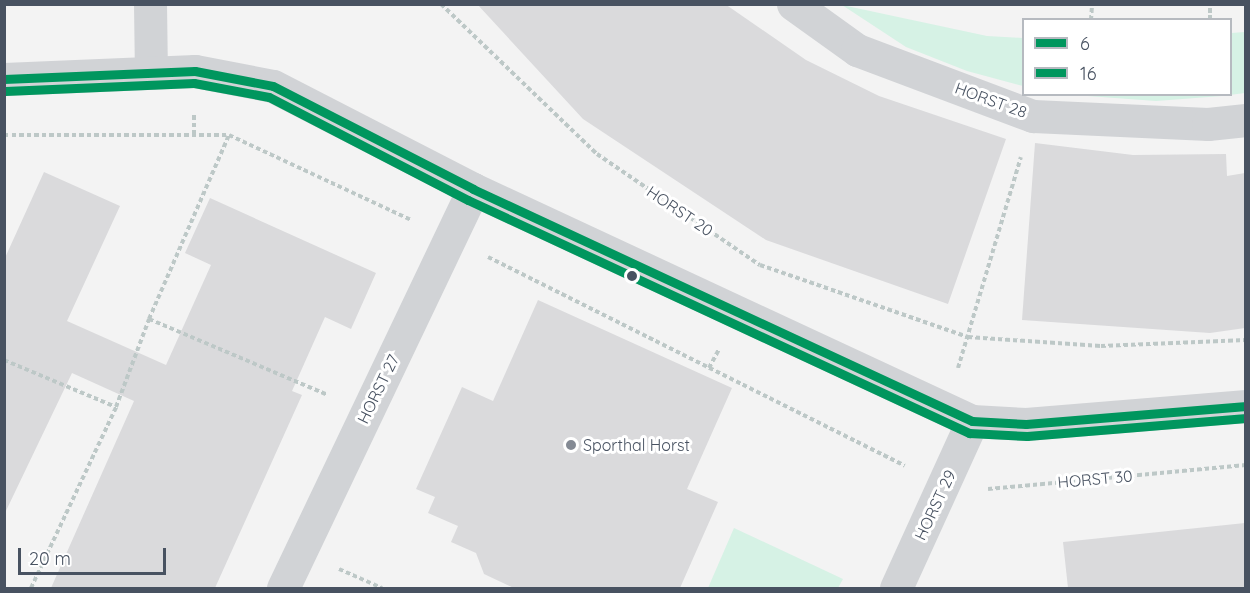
<!DOCTYPE html>
<html>
<head>
<meta charset="utf-8">
<style>
  body { margin:0 }
  #map { position:relative; width:1250px; height:593px; overflow:hidden; background:#f3f3f3; font-family:Quicksand,sans-serif }
  div>[style] { position:absolute }
  [style*='--x'] { left:calc(var(--x)*1px); top:calc(var(--y)*1px); width:calc(var(--w)*1px); rotate:calc(var(--a)*1deg) }
  .green>* { inset:0; background:#d6f2e5 }
  .building>* { inset:0; background:#dadadc }
  .path>* { height:4px; margin-top:-2px; transform-origin:0; background:repeating-linear-gradient(90deg,#bdc8c7 0 4.5px,transparent 0 7.5px) }
  .minor>* { height:33px; margin:-16.5px; padding:0 16.5px; transform-origin:16.5px; border-radius:16.5px; background:#d1d3d6 }
  .tertiary>* { height:33px; margin:-16.5px; padding:0 16.5px; transform-origin:16.5px; border-radius:16.5px; background:#d1d3d6 }
  .bus-1>* { height:9px; margin:-4.5px; padding:0 4.5px; transform-origin:4.5px; border-radius:4.5px; background:#00965e }
  .bus-2>* { height:9px; margin:-4.5px; padding:0 4.5px; transform-origin:4.5px; border-radius:4.5px; background:#00965e }
  .dots>* { width:16px; height:16px; translate:-50% -50%; box-sizing:border-box; border:3px solid #fff; border-radius:50% }
  span { translate:-50% -50%; white-space:nowrap; text-align:center; line-height:1.15; -webkit-text-stroke:6px #fff; paint-order:stroke }
  .street-label { font-size:16px; color:#485261 }
  .poi-label { font-size:16px; color:#485261 }
  .left { translate:0 -50%; text-align:left }
  .frame { position:absolute; inset:0; border:6px solid #485261; pointer-events:none }
  .legend { position:absolute; left:1022px; top:18px; width:210px; height:78px; box-sizing:border-box; background:#fff; border:2px solid #b6bac0; margin:0; padding:8px 10px; list-style:none; font-size:18px; color:#485261 }
  .legend li { display:flex; align-items:center; gap:12px; height:30px }
  .legend b { width:30px; border:2px solid #b6bac0 }
  .scale { position:absolute; left:18px; top:548px; width:148px; height:27px; box-sizing:border-box; border:3px solid #485261; border-top:0; padding-left:8px; font-size:18px; line-height:21px; white-space:nowrap; color:#485261; -webkit-text-stroke:4px #fff; paint-order:stroke }
</style>
</head>
<body>
<div id="map">
  <div class="green">
    <div style="clip-path:polygon(842px 5px,987px 36px,1023px 38px,1023px 86px,967px 71px,906px 47px)"></div>
    <div style="clip-path:polygon(1245px 32px,1245px 93px,1222px 96px,1156px 101px,1074px 95px,1230px 94px,1231px 33px)"></div>
    <div style="clip-path:polygon(734px 528px,843px 579px,838px 588px,708px 588px)"></div>
  </div>
  <div class="building">
    <div style="clip-path:polygon(477px 4px,725px 4px,806px 60px,879px 96px,1006px 139px,948px 304px,766px 240px,583px 119px)"></div>
    <div style="clip-path:polygon(1035px 143px,1133px 155px,1226px 154px,1227px 176px,1245px 173px,1245px 328px,1210px 333px,1022px 320px)"></div>
    <div style="clip-path:polygon(44px 172px,120px 206px,67px 321px,166px 365px,211px 265px,185px 253px,210px 198px,376px 273px,351px 329px,325px 317px,292px 391px,302px 395px,215px 588px,51px 588px,134px 401px,72px 373px,4px 515px,4px 260px)"></div>
    <div style="clip-path:polygon(538px 300px,732px 388px,687px 489px,718px 502px,680px 588px,514px 588px,484px 574px,476px 553px,451px 542px,458px 526px,428px 513px,435px 497px,416px 489px,462px 387px,493px 401px)"></div>
    <div style="clip-path:polygon(1245px 523px,1245px 588px,1068px 588px,1063px 542px)"></div>
  </div>
  <div class="path">
    <div style="--x:441;--y:4;--w:216;--a:43.9"></div>
    <div style="--x:597;--y:154;--w:197;--a:34.3"></div>
    <div style="--x:760;--y:265;--w:220;--a:19.1"></div>
    <div style="--x:968;--y:337;--w:133;--a:3.9"></div>
    <div style="--x:1101;--y:346;--w:145;--a:-2.4"></div>
    <div style="--x:1091;--y:20;--w:16;--a:-86"></div>
    <div style="--x:1210;--y:20;--w:16;--a:-90"></div>
    <div style="--x:4;--y:135;--w:225;--a:0"></div>
    <div style="--x:229;--y:135;--w:201;--a:25"></div>
    <div style="--x:194;--y:135;--w:22;--a:-90"></div>
    <div style="--x:488;--y:257;--w:466;--a:26.6"></div>
    <div style="--x:149;--y:319;--w:194;--a:23"></div>
    <div style="--x:4;--y:360;--w:121;--a:22.8"></div>
    <div style="--x:709;--y:368;--w:21;--a:-62"></div>
    <div style="--x:958;--y:368;--w:220;--a:-73.4"></div>
    <div style="--x:988;--y:489;--w:259;--a:-5.3"></div>
    <div style="--x:339;--y:569;--w:47;--a:23.8"></div>
    <div style="--x:31;--y:588;--w:200;--a:-64.8"></div>
    <div style="--x:116;--y:407;--w:94;--a:-69.4"></div>
    <div style="--x:149;--y:319;--w:201;--a:-66.5"></div>
  </div>
  <div class="minor">
    <div style="--x:150;--y:4;--w:69;--a:89.2"></div>
    <div style="--x:793;--y:4;--w:79;--a:35.7"></div>
    <div style="--x:857;--y:50;--w:188;--a:20.6"></div>
    <div style="--x:1033;--y:116;--w:175;--a:2.6"></div>
    <div style="--x:1208;--y:124;--w:38;--a:-6"></div>
    <div style="--x:283;--y:588;--w:442;--a:-64.5"></div>
    <div style="--x:896;--y:588;--w:183;--a:-65.5"></div>
  </div>
  <div class="tertiary">
    <div style="--x:4;--y:79;--w:191;--a:-2.4"></div>
    <div style="--x:195;--y:71;--w:79;--a:10.9"></div>
    <div style="--x:273;--y:86;--w:225;--a:27.2"></div>
    <div style="--x:473;--y:189;--w:550;--a:24.94"></div>
    <div style="--x:972;--y:421;--w:54;--a:3.2"></div>
    <div style="--x:1026;--y:424;--w:221;--a:-4.7"></div>
  </div>
  <div class="bus-1">
    <div style="--x:4;--y:79;--w:191;--a:-2.4"></div>
    <div style="--x:195;--y:71;--w:79;--a:10.9"></div>
    <div style="--x:273;--y:86;--w:225;--a:27.2"></div>
    <div style="--x:473;--y:189;--w:550;--a:24.94"></div>
    <div style="--x:972;--y:421;--w:54;--a:3.2"></div>
    <div style="--x:1026;--y:424;--w:221;--a:-4.7"></div>
  </div>
  <div class="bus-2">
    <div style="--x:5;--y:91;--w:189;--a:-2.4"></div>
    <div style="--x:194;--y:83;--w:76;--a:10.6"></div>
    <div style="--x:269;--y:97;--w:224;--a:27.4"></div>
    <div style="--x:468;--y:200;--w:553;--a:24.94"></div>
    <div style="--x:969;--y:433;--w:58;--a:3"></div>
    <div style="--x:1027;--y:436;--w:220;--a:-4.7"></div>
  </div>
  <div class="dots">
    <div style="left:632px;top:276px;background:#485261"></div>
    <div style="left:571px;top:445px;background:#848a94"></div>
  </div>
  <div class="street-label">
    <span style="left:991px;top:100px;rotate:20deg">HORST 28</span>
    <span style="left:680px;top:211px;rotate:34deg">HORST 20</span>
    <span style="left:378px;top:389px;rotate:-64deg">HORST 27</span>
    <span style="left:1095px;top:479px;rotate:-5deg">HORST 30</span>
    <span style="left:935px;top:505px;rotate:-65deg">HORST 29</span>
  </div>
  <div class="poi-label">
    <span class="left" style="left:583px;top:445px">Sporthal Horst</span>
  </div>
  <div class="frame"></div>
  <ul class="legend">
  <li><b style="height:8px;background:#00965e"></b>6</li>
  <li><b style="height:8px;background:#00965e"></b>16</li>
  </ul>
  <div class="scale">20 m</div>
</div>
</body>
</html>
